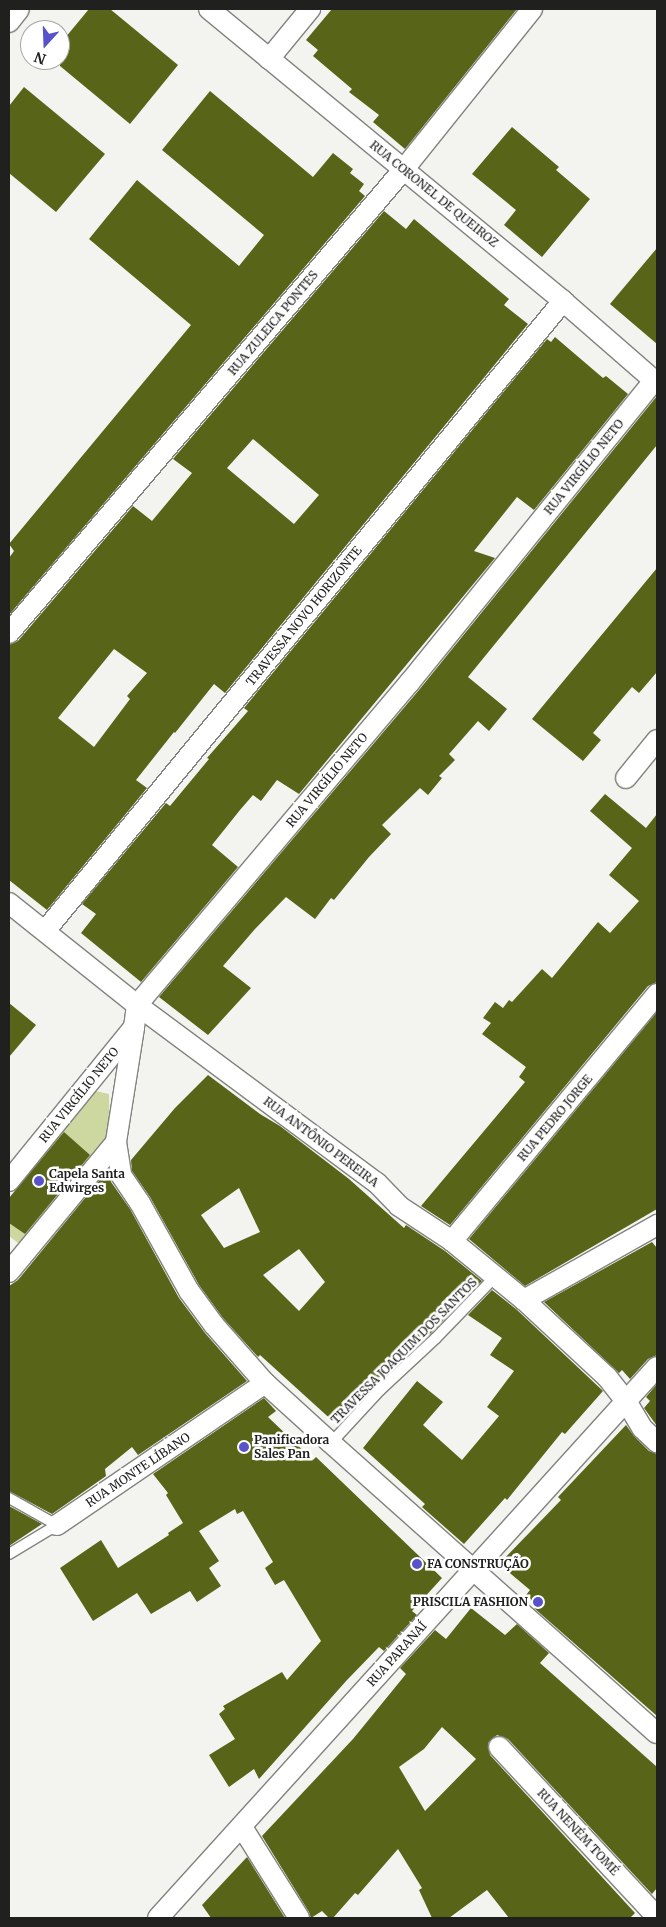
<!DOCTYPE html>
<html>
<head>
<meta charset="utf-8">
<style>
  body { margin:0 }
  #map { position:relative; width:666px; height:1927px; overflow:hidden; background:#f3f4f0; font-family:Merriweather,serif }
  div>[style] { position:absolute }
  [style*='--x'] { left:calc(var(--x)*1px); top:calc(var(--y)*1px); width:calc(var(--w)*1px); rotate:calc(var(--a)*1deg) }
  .green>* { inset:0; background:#ccd8a0 }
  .building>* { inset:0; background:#586418 }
  .roads { filter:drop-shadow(1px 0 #82837f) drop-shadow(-1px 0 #82837f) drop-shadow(0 1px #82837f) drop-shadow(0 -1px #82837f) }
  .service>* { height:10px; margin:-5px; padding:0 5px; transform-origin:5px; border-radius:5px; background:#fff }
  .minor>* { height:20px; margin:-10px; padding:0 10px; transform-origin:10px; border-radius:10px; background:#fff }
  .dots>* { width:14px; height:14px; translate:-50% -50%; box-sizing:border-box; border:2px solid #fff; border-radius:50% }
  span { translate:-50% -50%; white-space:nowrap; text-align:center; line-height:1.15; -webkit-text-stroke:5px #fff; paint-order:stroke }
  .street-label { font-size:12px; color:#20211f }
  .poi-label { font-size:12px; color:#20211f; font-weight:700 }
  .left { translate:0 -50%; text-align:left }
  .right { translate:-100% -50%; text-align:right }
  .frame { position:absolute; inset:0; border:10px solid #20211f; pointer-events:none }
  .north { position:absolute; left:20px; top:20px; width:50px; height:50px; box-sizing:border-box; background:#fff; border:1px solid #a6a6a5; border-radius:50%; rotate:200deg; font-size:14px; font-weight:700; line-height:20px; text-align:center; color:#20211f }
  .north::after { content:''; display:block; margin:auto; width:18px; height:22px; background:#5853cb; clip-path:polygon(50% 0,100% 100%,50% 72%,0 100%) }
</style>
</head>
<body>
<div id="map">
  <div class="green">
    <div style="clip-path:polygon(96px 1091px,109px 1094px,110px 1144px,22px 1246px,9px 1236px,9px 1199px)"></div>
  </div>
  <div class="building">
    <div style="clip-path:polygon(89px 9px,110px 9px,178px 65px,130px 124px,60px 66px,60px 44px)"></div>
    <div style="clip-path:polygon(332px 9px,517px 9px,405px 149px,373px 122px,379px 115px,349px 92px,352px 89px,313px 56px,318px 50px,306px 40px)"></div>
    <div style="clip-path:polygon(24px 87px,105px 154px,56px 212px,9px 173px,9px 106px)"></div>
    <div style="clip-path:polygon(210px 91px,313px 177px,333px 153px,353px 169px,350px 173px,364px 184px,359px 191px,365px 196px,9px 615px,9px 558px,14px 551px,9px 544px,191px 325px,89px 239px,137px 180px,239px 266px,264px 235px,162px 150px)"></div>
    <div style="clip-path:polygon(512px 127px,559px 167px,556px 170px,590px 199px,542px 257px,504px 225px,516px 210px,472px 174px)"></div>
    <div style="clip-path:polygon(evenodd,384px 211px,406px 229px,414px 219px,509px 299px,504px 305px,528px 324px,225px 693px,214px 684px,175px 733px,174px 732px,136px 780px,147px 788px,47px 910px,9px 880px,9px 645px,18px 641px,133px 506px,152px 521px,192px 473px,173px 459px,384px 211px,253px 439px,319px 495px,294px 524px,227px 468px,253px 439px,384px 211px,114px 649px,147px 673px,127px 696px,130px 699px,94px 747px,58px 718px,114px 649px)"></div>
    <div style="clip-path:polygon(657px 248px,657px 344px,610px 304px)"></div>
    <div style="clip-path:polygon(555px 337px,603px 378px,606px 376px,628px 394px,534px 510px,517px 497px,474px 551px,495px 558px,299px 794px,277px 780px,261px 801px,253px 795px,240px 810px,212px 845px,238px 867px,141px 982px,81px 933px,96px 914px,82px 904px,166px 803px,170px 806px,209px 759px,207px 758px,248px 711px,244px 708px,547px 339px,551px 342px)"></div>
    <div style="clip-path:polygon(657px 396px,657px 445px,468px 677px,507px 709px,489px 731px,478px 721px,449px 754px,455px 760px,439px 776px,442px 778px,428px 795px,420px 788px,382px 825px,391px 834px,369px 857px,334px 900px,331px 898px,315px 919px,286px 897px,255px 929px,223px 966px,251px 988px,208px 1035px,159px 997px,419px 690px)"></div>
    <div style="clip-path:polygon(657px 568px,657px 672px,639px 693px,632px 687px,593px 733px,601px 740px,583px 761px,532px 719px)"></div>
    <div style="clip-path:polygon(605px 794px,646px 828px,657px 814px,657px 982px,648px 986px,450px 1225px,421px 1206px,525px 1082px,519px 1077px,526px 1067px,482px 1034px,491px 1023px,483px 1018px,495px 1002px,503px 1008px,509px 1000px,512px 1002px,542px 969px,552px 978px,598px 922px,610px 933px,639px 901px,609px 875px,632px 848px,590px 811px)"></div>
    <div style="clip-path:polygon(9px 1003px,36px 1025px,9px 1057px)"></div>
    <div style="clip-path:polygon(657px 1012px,657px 1209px,525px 1286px,469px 1239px)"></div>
    <div style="clip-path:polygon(evenodd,208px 1075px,260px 1114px,280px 1126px,349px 1179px,404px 1228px,406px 1225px,445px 1251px,482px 1281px,431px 1333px,336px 1424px,260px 1355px,258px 1357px,223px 1318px,199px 1285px,150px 1197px,132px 1171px,131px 1160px,175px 1108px,208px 1075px,239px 1188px,260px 1232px,224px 1248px,201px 1215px,239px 1188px,208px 1075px,299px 1249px,325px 1282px,299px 1311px,263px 1275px,299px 1249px)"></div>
    <div style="clip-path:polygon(64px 1132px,90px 1155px,25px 1234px,9px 1223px,9px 1198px)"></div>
    <div style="clip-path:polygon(108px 1170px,111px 1182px,130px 1209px,179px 1298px,205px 1333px,247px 1381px,138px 1455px,132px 1447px,105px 1469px,106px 1476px,52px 1514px,9px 1491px,9px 1286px,18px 1280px)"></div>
    <div style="clip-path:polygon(652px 1242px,657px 1248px,657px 1355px,648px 1359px,630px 1379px,622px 1370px,619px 1373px,544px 1302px)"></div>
    <div style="clip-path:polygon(492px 1290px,516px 1309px,603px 1391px,565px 1434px,562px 1432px,507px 1500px,505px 1498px,464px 1544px,422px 1507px,425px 1504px,363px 1448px,417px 1381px,443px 1402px,423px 1425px,462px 1460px,499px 1416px,487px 1407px,514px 1371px,490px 1355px,502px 1338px,468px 1315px)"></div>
    <div style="clip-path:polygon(657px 1384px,657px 1426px,644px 1408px,650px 1401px,646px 1397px)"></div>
    <div style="clip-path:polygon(264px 1398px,276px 1411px,268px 1417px,313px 1460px,316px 1457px,442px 1578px,412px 1611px,417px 1615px,384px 1651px,379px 1647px,347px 1680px,259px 1779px,254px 1769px,229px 1787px,209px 1755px,235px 1739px,219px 1714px,225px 1709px,223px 1706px,282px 1672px,287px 1680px,321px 1641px,284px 1580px,275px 1585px,265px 1568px,273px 1562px,243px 1511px,237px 1514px,235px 1509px,199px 1531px,219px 1561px,209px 1568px,221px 1586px,197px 1602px,190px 1591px,151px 1614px,137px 1593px,93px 1621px,60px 1568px,101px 1540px,118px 1568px,169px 1535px,168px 1533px,183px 1523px,166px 1495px,168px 1493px,153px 1474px)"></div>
    <div style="clip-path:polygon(626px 1425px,634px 1436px,649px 1451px,657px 1454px,657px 1716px,534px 1608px,537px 1605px,526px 1595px,530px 1590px,499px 1564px,561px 1500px,558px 1497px)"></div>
    <div style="clip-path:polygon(9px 1506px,42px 1524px,9px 1546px)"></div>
    <div style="clip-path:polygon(evenodd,471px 1608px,505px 1635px,517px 1624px,549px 1653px,540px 1663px,657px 1767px,657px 1888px,652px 1894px,508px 1739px,497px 1735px,488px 1743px,490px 1755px,635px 1913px,630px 1918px,509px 1918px,487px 1890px,449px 1918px,432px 1918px,419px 1890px,422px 1888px,398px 1849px,358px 1895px,355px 1893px,333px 1918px,329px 1918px,322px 1911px,311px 1918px,309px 1912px,262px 1836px,353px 1739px,406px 1674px,400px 1668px,435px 1630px,446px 1639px,471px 1608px,442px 1727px,476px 1759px,425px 1811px,399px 1767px,424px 1749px,442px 1727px)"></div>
    <div style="clip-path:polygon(247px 1857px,285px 1918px,211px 1918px,202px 1905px)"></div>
  </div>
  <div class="roads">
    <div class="service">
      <div style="--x:331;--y:1443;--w:72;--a:-47.2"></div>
      <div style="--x:380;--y:1390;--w:76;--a:-42.9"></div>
      <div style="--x:436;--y:1338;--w:85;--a:-46"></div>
      <div style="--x:9;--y:1498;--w:55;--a:29.4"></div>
      <div style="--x:9;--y:1554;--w:56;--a:-31.1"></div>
    </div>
    <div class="minor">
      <div style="--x:209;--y:9;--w:459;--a:39.5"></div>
      <div style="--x:563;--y:301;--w:125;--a:41.1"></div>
      <div style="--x:9;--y:22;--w:16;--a:-52"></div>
      <div style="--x:269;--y:59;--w:65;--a:-50.6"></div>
      <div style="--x:9;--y:633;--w:609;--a:-49.59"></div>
      <div style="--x:404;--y:169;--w:205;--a:-51.3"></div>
      <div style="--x:626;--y:778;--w:49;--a:-50.8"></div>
      <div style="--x:9;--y:903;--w:164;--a:38.6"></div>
      <div style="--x:137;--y:1005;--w:299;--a:36.6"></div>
      <div style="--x:377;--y:1183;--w:32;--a:46"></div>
      <div style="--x:399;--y:1206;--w:64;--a:33.4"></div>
      <div style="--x:452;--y:1241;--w:93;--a:39.3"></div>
      <div style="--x:524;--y:1300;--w:113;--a:42.9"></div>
      <div style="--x:607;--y:1377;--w:31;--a:52"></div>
      <div style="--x:626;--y:1401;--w:31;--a:59"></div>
      <div style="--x:642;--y:1428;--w:21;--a:43"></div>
      <div style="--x:45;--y:931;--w:816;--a:-50.57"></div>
      <div style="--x:134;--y:1028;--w:115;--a:99"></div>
      <div style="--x:116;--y:1142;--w:33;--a:81"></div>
      <div style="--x:121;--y:1175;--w:34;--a:56"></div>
      <div style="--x:140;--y:1203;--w:101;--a:60.9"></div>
      <div style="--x:189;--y:1291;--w:42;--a:53.7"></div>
      <div style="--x:214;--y:1325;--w:77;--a:48.7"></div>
      <div style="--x:265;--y:1383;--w:89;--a:42.3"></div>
      <div style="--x:331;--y:1443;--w:436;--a:41.7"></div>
      <div style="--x:9;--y:1181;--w:198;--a:-50.9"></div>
      <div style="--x:134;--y:1027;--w:22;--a:-82"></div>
      <div style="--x:137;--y:1005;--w:423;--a:-49.8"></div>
      <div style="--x:410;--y:682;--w:387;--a:-51"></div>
      <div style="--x:452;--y:1241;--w:321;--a:-50.3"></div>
      <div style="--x:9;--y:1272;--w:168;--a:-50.5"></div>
      <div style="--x:524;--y:1300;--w:153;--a:-29.4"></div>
      <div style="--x:57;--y:1525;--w:252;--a:-34.3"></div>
      <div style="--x:499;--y:1747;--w:232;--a:47.1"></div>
      <div style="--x:242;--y:1827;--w:107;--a:57.9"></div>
      <div style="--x:158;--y:1918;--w:743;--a:-47.84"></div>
    </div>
  </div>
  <div class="dots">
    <div style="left:39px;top:1181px;background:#5853cb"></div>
    <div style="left:244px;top:1447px;background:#5853cb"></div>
    <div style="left:417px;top:1564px;background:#5853cb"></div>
    <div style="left:538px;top:1602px;background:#5853cb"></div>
  </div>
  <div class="street-label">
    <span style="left:434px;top:194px;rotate:39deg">RUA CORONEL DE QUEIROZ</span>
    <span style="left:273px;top:323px;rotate:-50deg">RUA ZULEICA PONTES</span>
    <span style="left:584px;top:467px;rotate:-51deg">RUA VIRGÍLIO NETO</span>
    <span style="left:304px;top:616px;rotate:-51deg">TRAVESSA NOVO HORIZONTE</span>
    <span style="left:327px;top:780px;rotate:-50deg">RUA VIRGÍLIO NETO</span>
    <span style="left:79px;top:1095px;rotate:-51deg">RUA VIRGÍLIO NETO</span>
    <span style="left:555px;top:1118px;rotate:-50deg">RUA PEDRO JORGE</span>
    <span style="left:321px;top:1142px;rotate:37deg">RUA ANTÔNIO PEREIRA</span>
    <span style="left:404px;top:1351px;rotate:-45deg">TRAVESSA JOAQUIM DOS SANTOS</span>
    <span style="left:138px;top:1470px;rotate:-34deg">RUA MONTE LÍBANO</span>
    <span style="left:397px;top:1654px;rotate:-48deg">RUA PARANAÍ</span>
    <span style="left:578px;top:1832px;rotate:47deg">RUA NENÉM TOMÉ</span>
  </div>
  <div class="poi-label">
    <span class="left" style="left:49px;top:1181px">Capela Santa<br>Edwirges</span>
    <span class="left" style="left:254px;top:1447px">Panificadora<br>Sales Pan</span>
    <span class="left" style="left:427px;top:1564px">FA CONSTRUÇÃO</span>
    <span class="right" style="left:528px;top:1602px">PRISCILA FASHION</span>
  </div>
  <div class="frame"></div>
  <div class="north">N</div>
</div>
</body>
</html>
